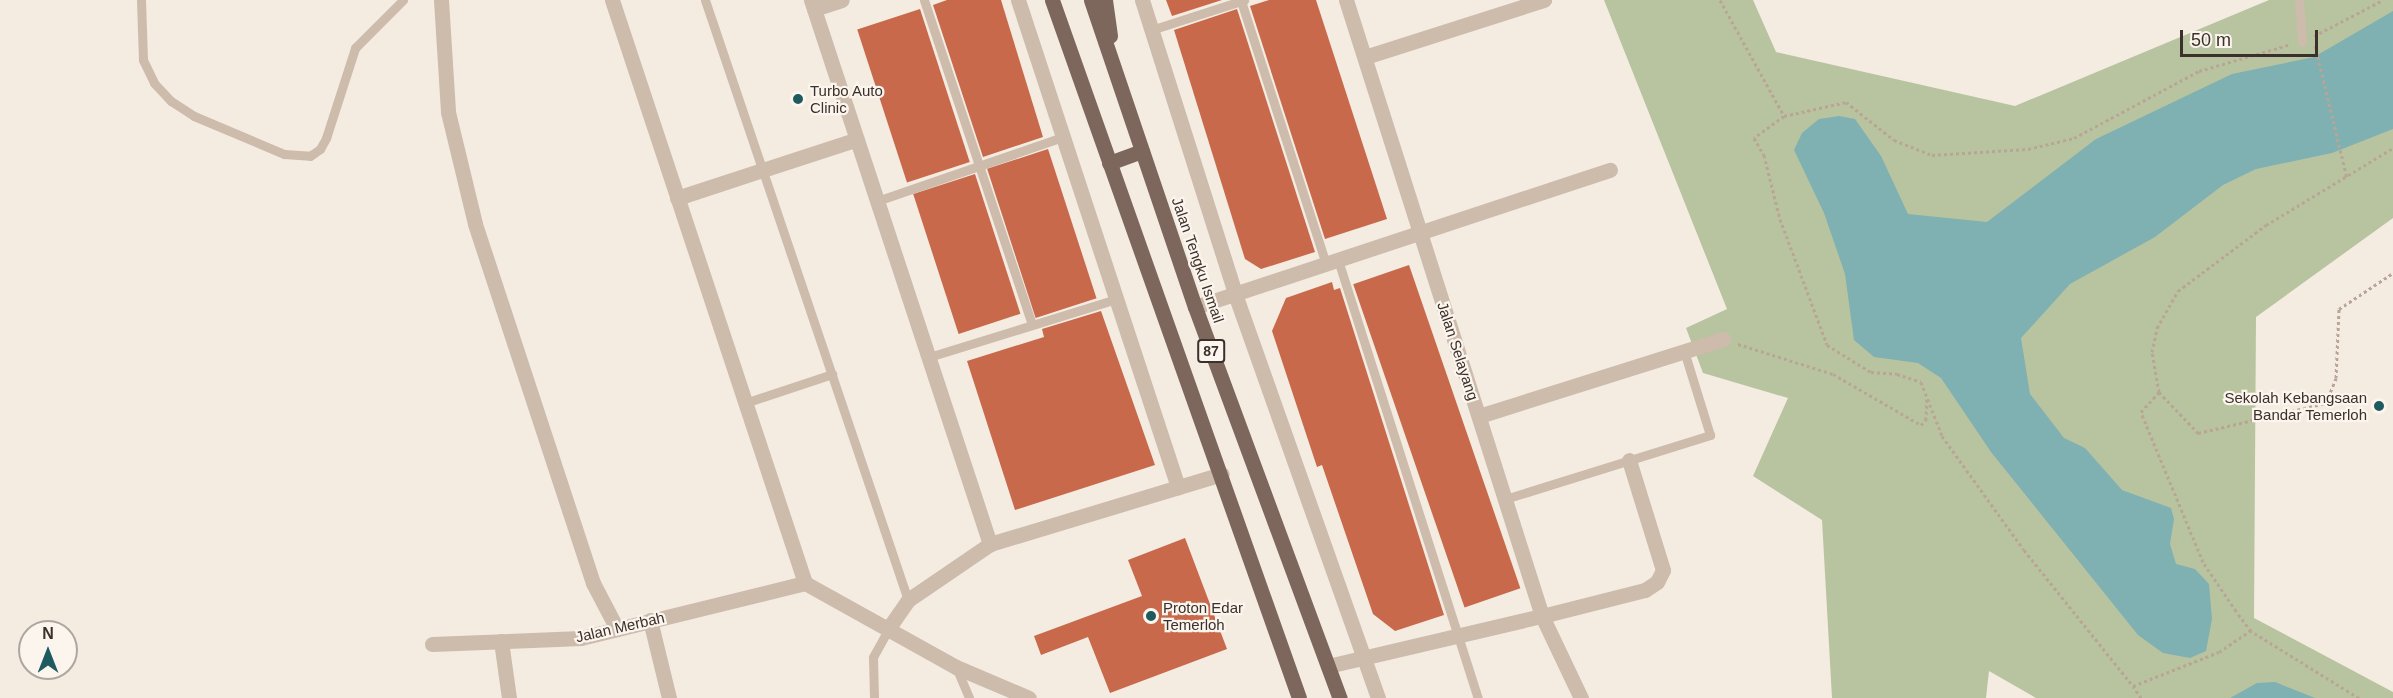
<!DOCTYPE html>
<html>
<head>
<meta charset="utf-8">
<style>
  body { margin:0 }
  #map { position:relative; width:2393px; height:698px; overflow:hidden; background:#f4ebe1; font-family:Helvetica,sans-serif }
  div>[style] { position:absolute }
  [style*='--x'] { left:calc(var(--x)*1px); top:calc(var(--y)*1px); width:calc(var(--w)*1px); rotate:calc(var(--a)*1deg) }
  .green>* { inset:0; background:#b8c4a0 }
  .water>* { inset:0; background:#7fb0b2 }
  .building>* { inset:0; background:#c8694b; transform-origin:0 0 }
  .path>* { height:3px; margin-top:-1.5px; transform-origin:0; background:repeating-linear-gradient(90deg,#b9a596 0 3px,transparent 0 6px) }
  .lane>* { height:9px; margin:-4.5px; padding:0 4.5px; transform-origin:4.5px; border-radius:4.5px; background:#cdbbac }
  .street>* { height:15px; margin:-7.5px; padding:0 7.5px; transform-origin:7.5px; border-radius:7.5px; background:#cdbbac }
  .primary>* { height:15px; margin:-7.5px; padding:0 7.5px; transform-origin:7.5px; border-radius:7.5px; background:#7d675c }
  .dots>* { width:16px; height:16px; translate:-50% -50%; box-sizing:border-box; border:3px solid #fbf5ee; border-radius:50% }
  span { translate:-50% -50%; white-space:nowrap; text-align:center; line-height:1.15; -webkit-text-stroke:4.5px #fbf5ee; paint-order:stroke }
  .shield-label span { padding:2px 4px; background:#fbf5ee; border:2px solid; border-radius:4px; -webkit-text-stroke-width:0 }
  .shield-label { font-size:14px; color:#3b302b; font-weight:700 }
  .poi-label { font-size:15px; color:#3b302b }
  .left { translate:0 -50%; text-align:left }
  .right { translate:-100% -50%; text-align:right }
  .street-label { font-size:15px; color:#3b302b }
  .north { position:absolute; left:18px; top:620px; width:60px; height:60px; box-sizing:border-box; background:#fbf5ee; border:2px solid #aea6a0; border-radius:50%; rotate:0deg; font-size:16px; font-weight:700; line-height:24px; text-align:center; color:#3b302b }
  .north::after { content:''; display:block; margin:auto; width:21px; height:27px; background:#1f5a5e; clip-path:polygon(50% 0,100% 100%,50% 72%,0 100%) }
  .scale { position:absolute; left:2180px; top:30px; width:138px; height:27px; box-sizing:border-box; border:3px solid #3b302b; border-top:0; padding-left:8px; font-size:18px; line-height:21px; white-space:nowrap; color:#3b302b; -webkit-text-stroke:4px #fbf5ee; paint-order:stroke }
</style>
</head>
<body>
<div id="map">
  <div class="green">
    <div style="clip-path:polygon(1604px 0,1753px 0,1776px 52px,2015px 106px,2269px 0,2393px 0,2393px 218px,2256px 317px,2254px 618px,2393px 692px,2393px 698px,2036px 698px,1989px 671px,1986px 698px,1832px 698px,1822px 520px,1753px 476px,1788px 398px,1703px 373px,1686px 328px,1727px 309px)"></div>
  </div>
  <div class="water">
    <div style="clip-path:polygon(2393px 11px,2393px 129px,2332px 153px,2256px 169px,2223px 185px,2155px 237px,2070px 284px,2021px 338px,2030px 394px,2064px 438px,2085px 448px,2122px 490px,2171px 508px,2174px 519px,2170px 544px,2176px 564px,2195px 569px,2209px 584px,2212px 619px,2206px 651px,2190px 658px,2163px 653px,2138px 635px,1991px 452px,1941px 378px,1918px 363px,1874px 357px,1854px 340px,1845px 274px,1824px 213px,1794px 150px,1802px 133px,1819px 119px,1839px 116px,1855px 119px,1881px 156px,1908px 214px,1987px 222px,2096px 139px,2232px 74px,2314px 57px)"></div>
    <div style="clip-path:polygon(2275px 682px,2315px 698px,2230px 698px,2257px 683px)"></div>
  </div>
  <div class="building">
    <div style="clip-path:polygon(947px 0,1001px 0,1043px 137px,983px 157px,933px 5px)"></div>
    <div style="clip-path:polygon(1166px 0,1222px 0,1172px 16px)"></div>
    <div style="clip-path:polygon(1269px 0,1316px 0,1387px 219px,1325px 239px,1250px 6px)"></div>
    <div style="left:920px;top:9px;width:161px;height:66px;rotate:72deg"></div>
    <div style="clip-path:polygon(1237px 9px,1315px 252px,1261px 269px,1245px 259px,1174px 30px)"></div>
    <div style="left:1048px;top:149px;width:157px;height:64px;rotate:72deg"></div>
    <div style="left:975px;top:174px;width:147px;height:65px;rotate:72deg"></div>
    <div style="left:1409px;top:265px;width:342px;height:59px;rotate:71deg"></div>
    <div style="clip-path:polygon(1332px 282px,1334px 290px,1340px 288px,1444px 615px,1395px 631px,1373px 614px,1322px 465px,1317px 467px,1272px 331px,1286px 298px)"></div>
    <div style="clip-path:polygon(1101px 311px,1155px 465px,1015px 510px,967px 361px,1044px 337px,1042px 329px)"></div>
    <div style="clip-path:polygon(1185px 538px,1227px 649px,1110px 693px,1088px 637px,1041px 655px,1034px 636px,1142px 596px,1128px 560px)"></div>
  </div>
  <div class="path">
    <div style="--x:1720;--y:0;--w:132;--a:61.1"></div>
    <div style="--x:1784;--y:116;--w:64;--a:-12.7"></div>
    <div style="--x:1846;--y:102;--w:61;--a:38.4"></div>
    <div style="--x:1894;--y:140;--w:41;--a:21.5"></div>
    <div style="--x:1932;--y:155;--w:96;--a:-3.6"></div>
    <div style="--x:2028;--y:149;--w:47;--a:-13.4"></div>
    <div style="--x:2074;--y:138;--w:142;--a:-28.2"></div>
    <div style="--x:2199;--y:71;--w:93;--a:-16.3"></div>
    <div style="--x:2314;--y:36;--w:78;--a:-27.6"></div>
    <div style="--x:2315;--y:45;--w:137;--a:76.5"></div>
    <div style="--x:1784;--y:116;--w:37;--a:144"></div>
    <div style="--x:1754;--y:138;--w:20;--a:60"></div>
    <div style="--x:1764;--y:155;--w:66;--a:76"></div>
    <div style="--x:1780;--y:219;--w:134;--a:69.5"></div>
    <div style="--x:1827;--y:345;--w:52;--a:31.5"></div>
    <div style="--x:1871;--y:372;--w:26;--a:4"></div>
    <div style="--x:1897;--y:374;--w:25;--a:18"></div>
    <div style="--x:1921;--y:382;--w:58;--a:68.7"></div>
    <div style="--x:1942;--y:436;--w:140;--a:54.3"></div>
    <div style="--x:2024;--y:550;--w:174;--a:51.3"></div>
    <div style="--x:1738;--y:344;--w:100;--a:17.5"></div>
    <div style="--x:1833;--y:374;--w:102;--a:30.1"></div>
    <div style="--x:1921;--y:425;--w:7;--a:-45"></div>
    <div style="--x:1926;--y:420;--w:23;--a:-88"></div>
    <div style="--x:2159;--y:392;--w:57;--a:46.4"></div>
    <div style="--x:2198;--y:433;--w:131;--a:-13.2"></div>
    <div style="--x:2326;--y:403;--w:27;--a:-68"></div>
    <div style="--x:2336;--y:378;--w:69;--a:-87.5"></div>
    <div style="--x:2339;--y:309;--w:65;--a:-33.7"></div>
    <div style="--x:2141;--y:698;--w:14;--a:-124"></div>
    <div style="--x:2133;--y:686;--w:92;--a:-21.6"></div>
    <div style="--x:2219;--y:652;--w:37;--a:-34"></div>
    <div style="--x:2359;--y:698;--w:127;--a:-148.2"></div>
    <div style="--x:2251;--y:631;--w:25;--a:-127"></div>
    <div style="--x:2236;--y:611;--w:59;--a:-124"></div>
    <div style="--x:2203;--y:562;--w:162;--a:-112.5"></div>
    <div style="--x:2141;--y:412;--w:27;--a:-48"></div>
    <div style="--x:2159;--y:392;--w:41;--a:-99.9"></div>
    <div style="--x:2152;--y:352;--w:25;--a:-78"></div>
    <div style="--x:2157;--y:328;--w:43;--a:-60.4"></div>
    <div style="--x:2178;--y:291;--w:110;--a:-36.9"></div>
    <div style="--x:2266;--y:225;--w:149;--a:-31.2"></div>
  </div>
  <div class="lane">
    <div style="--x:141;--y:0;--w:60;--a:88.1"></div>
    <div style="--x:143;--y:60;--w:25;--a:64"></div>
    <div style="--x:154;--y:83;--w:25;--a:47"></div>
    <div style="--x:171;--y:101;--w:27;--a:33"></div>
    <div style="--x:194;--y:116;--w:98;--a:22.9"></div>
    <div style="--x:284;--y:154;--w:26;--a:4"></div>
    <div style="--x:310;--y:156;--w:12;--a:-35"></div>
    <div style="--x:320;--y:149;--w:13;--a:-61"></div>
    <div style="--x:326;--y:138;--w:95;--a:-72.1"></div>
    <div style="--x:355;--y:48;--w:68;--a:-45"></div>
    <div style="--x:705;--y:0;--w:633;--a:71.31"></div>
    <div style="--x:924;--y:0;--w:342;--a:71.6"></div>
    <div style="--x:2299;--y:0;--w:42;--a:85.9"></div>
    <div style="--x:1241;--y:1;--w:276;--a:72.1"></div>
    <div style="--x:1151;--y:30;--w:98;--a:-17.9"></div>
    <div style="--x:877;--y:201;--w:197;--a:-19"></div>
    <div style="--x:1338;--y:260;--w:460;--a:72.3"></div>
    <div style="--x:929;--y:357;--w:196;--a:-17.2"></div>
    <div style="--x:745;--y:403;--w:92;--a:-18.4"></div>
    <div style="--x:1505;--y:499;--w:215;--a:-17.3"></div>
    <div style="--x:1710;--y:435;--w:88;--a:-107.2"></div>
    <div style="--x:956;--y:667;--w:34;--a:67"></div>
    <div style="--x:874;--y:698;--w:41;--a:-91.4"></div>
    <div style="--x:873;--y:657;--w:35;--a:-61"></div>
  </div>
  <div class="street">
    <div style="--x:441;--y:0;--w:112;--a:86.4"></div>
    <div style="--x:448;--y:112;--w:115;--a:76.4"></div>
    <div style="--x:475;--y:224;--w:378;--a:71.8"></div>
    <div style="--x:593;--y:583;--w:52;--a:62.4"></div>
    <div style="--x:612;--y:0;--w:614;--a:71.68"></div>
    <div style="--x:805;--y:583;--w:173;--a:29.1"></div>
    <div style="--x:956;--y:667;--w:79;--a:23"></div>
    <div style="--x:811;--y:0;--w:573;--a:71.79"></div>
    <div style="--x:1018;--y:0;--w:513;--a:71.81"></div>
    <div style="--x:1142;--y:0;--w:308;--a:72.4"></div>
    <div style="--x:1235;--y:294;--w:429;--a:70.5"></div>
    <div style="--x:1346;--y:0;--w:646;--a:72.35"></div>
    <div style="--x:1542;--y:616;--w:91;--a:64.6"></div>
    <div style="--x:814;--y:9;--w:29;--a:-18"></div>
    <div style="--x:1365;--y:57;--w:188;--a:-17.7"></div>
    <div style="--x:677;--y:198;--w:189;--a:-18.1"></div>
    <div style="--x:1195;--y:307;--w:437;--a:-18.3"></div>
    <div style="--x:1479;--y:416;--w:256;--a:-17.5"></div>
    <div style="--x:650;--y:620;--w:80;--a:76.3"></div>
    <div style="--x:890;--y:626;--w:32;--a:-55"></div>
    <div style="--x:908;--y:600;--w:99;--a:-34.3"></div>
    <div style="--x:990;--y:544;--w:242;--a:-16.8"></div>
    <div style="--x:501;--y:641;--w:58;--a:82"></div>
    <div style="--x:432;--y:644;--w:149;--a:-2.3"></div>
    <div style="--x:581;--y:638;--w:231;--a:-13.8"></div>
    <div style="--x:1328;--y:666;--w:220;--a:-13.2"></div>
    <div style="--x:1542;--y:616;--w:106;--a:-14.2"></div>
    <div style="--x:1645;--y:590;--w:14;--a:-34"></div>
    <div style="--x:1657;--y:582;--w:13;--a:-63"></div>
    <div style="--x:1663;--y:570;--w:115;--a:-107.2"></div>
  </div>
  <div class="primary">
    <div style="--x:1052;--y:0;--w:740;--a:70.51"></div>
    <div style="--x:1091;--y:0;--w:324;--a:71.3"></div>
    <div style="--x:1195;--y:307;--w:417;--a:69.7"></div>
    <div style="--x:1105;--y:0;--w:36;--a:82"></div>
    <div style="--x:1109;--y:163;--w:35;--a:-20"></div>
  </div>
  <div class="dots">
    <div style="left:798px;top:99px;background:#1f5a5e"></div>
    <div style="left:2379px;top:406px;background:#1f5a5e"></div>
    <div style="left:1151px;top:616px;background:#1f5a5e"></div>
  </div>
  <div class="shield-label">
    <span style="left:1211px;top:351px">87</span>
  </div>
  <div class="poi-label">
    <span class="left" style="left:810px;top:99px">Turbo Auto<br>Clinic</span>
    <span class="right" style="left:2367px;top:406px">Sekolah Kebangsaan<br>Bandar Temerloh</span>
    <span class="left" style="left:1163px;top:616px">Proton Edar<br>Temerloh</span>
  </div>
  <div class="street-label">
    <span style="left:1198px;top:260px;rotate:71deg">Jalan Tengku Ismail</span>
    <span style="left:1458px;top:351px;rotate:72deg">Jalan Selayang</span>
    <span style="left:620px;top:627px;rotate:-13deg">Jalan Merbah</span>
  </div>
  <div class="north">N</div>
  <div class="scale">50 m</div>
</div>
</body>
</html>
